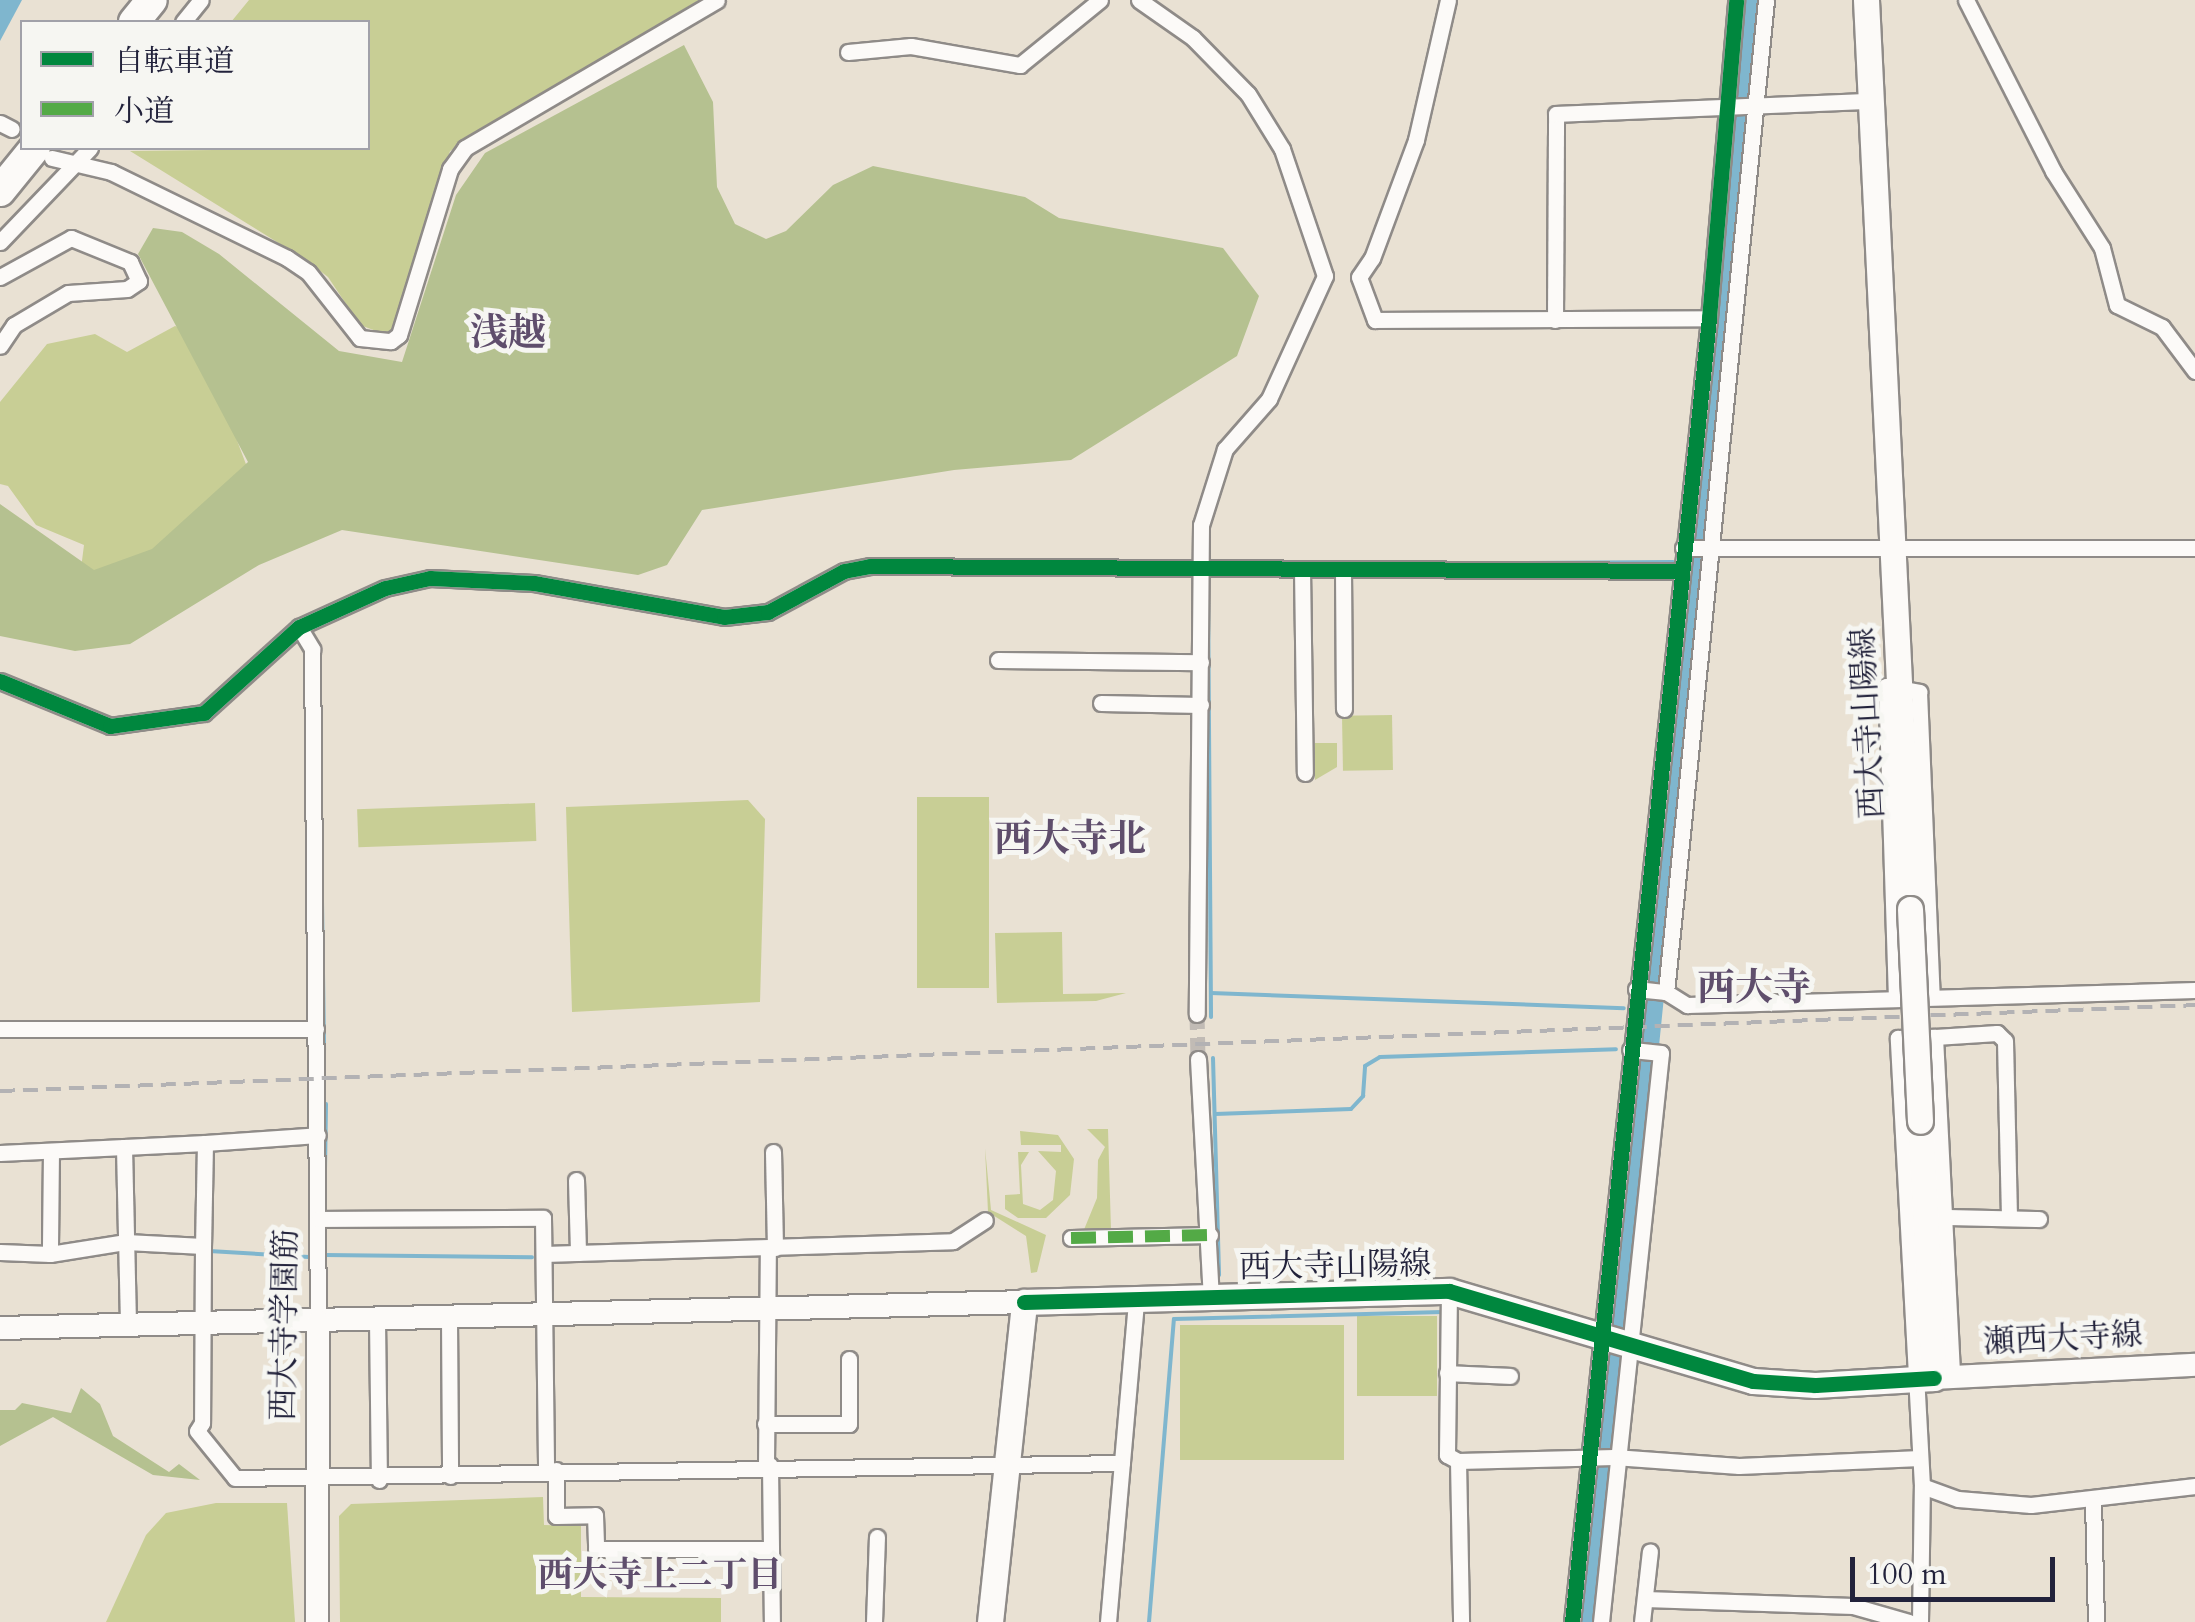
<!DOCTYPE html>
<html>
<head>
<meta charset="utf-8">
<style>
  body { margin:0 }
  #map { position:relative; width:2195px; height:1622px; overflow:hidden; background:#e9e1d3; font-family:Cardo,"Noto Serif JP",serif }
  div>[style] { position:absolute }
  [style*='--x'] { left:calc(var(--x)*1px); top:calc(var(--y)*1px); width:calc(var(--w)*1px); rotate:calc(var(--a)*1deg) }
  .green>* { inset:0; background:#c8ce95; transform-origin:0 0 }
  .forest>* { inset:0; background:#b5c190 }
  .water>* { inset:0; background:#7fb6ce }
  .stream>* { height:4px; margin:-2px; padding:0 2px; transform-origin:2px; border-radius:2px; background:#7fb6ce }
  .river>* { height:25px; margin:-12.5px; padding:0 12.5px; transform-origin:12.5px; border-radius:12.5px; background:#7fb6ce }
  .street-tunnel>* { height:15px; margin-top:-7.5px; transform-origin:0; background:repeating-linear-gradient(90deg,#c1bbb5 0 15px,transparent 0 23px) }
  .roads { filter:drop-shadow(2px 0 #8f8b88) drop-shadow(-2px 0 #8f8b88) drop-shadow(0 2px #8f8b88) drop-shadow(0 -2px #8f8b88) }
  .street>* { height:15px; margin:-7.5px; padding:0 7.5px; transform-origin:7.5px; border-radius:7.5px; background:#fcfaf8 }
  .secondary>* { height:22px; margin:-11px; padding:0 11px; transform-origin:11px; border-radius:11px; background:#fcfaf8 }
  .primary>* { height:25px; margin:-12.5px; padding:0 12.5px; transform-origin:12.5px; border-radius:12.5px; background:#fcfaf8 }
  .highway>* { height:30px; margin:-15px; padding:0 15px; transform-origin:15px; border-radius:15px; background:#fcfaf8 }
  .rail>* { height:4px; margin-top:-2px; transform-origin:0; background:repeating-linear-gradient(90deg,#b3b2b4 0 15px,transparent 0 23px) }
  .bridges { filter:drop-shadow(2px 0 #8f8b88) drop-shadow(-2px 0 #8f8b88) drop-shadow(0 2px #8f8b88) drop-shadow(0 -2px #8f8b88) }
  .primary-bridge>* { height:25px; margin:-12.5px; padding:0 12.5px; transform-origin:12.5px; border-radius:12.5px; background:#fcfaf8 }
  .quiet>* { height:12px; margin-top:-6px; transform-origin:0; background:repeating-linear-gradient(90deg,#53aa46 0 25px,transparent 0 37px) }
  .cycleway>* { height:15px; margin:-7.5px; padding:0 7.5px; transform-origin:7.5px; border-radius:7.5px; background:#00873e }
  span { translate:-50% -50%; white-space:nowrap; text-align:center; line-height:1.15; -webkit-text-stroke:10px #f6f6f2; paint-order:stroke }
  .street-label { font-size:32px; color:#22223b }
  .neighbourhood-label { font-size:35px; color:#5f4e6c; font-weight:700 }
  .quarter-label { font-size:38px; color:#5f4e6c; font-weight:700 }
  .legend { position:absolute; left:20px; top:20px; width:350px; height:130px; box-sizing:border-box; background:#f6f6f2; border:2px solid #a1a1a9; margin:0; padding:12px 18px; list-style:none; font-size:30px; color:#22223b }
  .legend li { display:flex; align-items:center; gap:20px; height:50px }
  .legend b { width:50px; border:2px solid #a1a1a9 }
  .scale { position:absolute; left:1850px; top:1557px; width:205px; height:45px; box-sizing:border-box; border:5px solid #22223b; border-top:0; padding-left:12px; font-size:30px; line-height:35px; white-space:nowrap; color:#22223b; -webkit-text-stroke:8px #f6f6f2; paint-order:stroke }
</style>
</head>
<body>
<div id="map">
  <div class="green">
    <div style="clip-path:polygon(249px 0,699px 0,450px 151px,397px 330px,387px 335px,360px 325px,328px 277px,306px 260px,130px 151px,368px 148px,368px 22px,231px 22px)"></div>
    <div style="clip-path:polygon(175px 326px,190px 332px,208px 364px,255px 488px,145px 563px,78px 592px,84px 545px,36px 525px,8px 486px,0 484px,0 402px,47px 344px,95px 334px,127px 352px)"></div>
    <div style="left:1392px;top:715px;width:55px;height:50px;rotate:89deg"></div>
    <div style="clip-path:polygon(1337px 743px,1337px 767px,1315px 780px,1315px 743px)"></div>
    <div style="left:989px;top:797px;width:191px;height:72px;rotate:90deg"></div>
    <div style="clip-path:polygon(748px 800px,765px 819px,760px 1002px,572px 1012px,566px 807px)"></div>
    <div style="left:535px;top:803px;width:38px;height:178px;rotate:88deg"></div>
    <div style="clip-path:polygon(1062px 932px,1063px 994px,1126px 993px,1096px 1001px,997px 1003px,995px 933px)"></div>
    <div style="clip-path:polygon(1087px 1129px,1108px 1129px,1111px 1230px,1083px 1232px,1097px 1198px,1098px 1160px,1105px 1147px)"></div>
    <div style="clip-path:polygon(1020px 1131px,1058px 1135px,1074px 1159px,1070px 1195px,1046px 1218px,1018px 1218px,1005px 1209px,1005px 1195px,1020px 1194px,1018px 1152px,1029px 1152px,1021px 1165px,1023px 1204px,1040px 1210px,1053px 1200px,1056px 1171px,1038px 1151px,1061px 1152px,1061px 1145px,1021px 1145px)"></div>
    <div style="clip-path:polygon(985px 1148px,991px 1210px,1046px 1235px,1037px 1272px,1031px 1273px,1026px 1236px,988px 1212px)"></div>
    <div style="left:1357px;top:1316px;width:80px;height:80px"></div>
    <div style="left:1344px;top:1325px;width:135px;height:164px;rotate:90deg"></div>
    <div style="clip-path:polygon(543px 1497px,544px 1525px,581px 1526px,581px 1597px,721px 1598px,721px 1622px,340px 1622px,339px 1516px,351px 1504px)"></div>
    <div style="clip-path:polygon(216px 1503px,287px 1503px,295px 1622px,106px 1622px,146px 1535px,166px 1513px)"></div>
  </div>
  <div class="forest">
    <div style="clip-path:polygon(684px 45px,713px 102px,717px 187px,735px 224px,766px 239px,786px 231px,833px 185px,873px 166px,1025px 197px,1059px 218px,1223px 248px,1259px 296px,1237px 356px,1071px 460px,954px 470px,702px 510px,667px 565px,638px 575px,342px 530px,259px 565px,130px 644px,75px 651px,0 636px,0 504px,94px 570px,152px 549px,248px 462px,138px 254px,153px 228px,182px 232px,219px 254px,339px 351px,402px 362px,456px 195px,485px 153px)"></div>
    <div style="clip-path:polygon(81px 1388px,100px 1404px,113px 1436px,169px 1472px,179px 1464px,200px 1480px,153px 1475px,53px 1417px,0 1446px,0 1410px,15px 1410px,22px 1403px,71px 1413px)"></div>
  </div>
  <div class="water">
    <div style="clip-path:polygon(0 0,22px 0,0 41px)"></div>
  </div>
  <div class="stream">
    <div style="--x:1525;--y:563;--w:148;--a:-0.4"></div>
    <div style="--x:1208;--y:583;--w:434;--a:89.6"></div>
    <div style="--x:321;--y:830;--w:220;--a:89.2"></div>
    <div style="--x:1211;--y:993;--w:413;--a:2.1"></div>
    <div style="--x:1213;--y:1058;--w:217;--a:88.4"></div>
    <div style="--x:1215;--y:1114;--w:136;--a:-2.1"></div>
    <div style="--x:1351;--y:1109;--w:18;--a:-47"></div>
    <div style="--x:1363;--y:1096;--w:30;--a:-86"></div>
    <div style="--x:1365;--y:1066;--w:17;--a:-31"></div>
    <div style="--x:1380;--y:1057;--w:236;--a:-1.9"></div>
    <div style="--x:325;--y:1169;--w:65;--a:-89.1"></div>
    <div style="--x:325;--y:1197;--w:6;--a:90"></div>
    <div style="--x:209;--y:1251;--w:100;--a:3.4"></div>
    <div style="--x:324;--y:1255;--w:208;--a:0.6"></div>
    <div style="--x:50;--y:1261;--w:71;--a:-8.1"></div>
    <div style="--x:775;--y:1352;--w:20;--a:-90"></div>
    <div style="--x:1442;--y:1456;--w:11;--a:52"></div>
    <div style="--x:1149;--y:1622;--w:304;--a:-85.3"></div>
    <div style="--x:1174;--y:1319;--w:269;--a:-1.5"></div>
  </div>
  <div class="river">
    <div style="--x:1618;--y:1321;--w:1328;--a:-84.21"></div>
    <div style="--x:1588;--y:1622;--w:260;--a:-84.3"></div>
  </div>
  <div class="street-tunnel">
    <div style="--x:1197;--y:1014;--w:45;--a:88.7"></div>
  </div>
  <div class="roads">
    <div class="street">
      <div style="--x:1139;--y:0;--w:66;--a:35.1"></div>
      <div style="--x:1193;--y:38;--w:78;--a:45.5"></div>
      <div style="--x:1248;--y:94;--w:65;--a:58.3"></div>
      <div style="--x:1282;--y:149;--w:134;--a:71.3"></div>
      <div style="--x:1325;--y:276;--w:135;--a:114.5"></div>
      <div style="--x:1269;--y:399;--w:67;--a:131.3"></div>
      <div style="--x:1225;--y:449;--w:80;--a:107.5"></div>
      <div style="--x:1201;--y:525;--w:489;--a:90.5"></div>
      <div style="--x:1448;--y:0;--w:144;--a:102.9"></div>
      <div style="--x:1416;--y:140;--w:126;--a:110.4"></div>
      <div style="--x:1372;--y:258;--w:23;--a:124"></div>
      <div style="--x:1359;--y:277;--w:46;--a:69.6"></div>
      <div style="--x:1375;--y:320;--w:334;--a:-0.3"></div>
      <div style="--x:1966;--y:0;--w:192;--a:63"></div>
      <div style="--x:2053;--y:171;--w:91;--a:57.5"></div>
      <div style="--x:2102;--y:248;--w:59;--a:75.3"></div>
      <div style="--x:2117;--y:305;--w:50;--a:26.1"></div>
      <div style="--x:2162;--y:327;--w:55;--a:53.1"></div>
      <div style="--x:183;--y:22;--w:28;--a:-51"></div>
      <div style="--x:848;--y:52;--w:63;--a:-5.4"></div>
      <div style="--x:911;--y:46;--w:111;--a:9.9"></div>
      <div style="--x:1020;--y:65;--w:103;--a:-39.1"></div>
      <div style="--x:0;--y:123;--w:13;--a:27"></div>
      <div style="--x:52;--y:158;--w:61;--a:13.3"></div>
      <div style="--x:111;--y:172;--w:196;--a:26"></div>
      <div style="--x:287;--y:258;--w:25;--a:34"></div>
      <div style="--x:308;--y:272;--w:84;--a:51.8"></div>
      <div style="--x:360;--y:338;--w:31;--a:6"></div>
      <div style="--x:391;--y:341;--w:10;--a:-37"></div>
      <div style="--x:399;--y:335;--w:174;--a:-72.9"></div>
      <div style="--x:450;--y:169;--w:26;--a:-54"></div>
      <div style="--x:465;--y:148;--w:292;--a:-30.4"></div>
      <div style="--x:0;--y:242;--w:130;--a:-46.2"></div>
      <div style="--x:0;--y:277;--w:81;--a:-28.8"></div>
      <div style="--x:71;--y:238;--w:64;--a:22.1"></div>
      <div style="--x:130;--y:262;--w:21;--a:65"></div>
      <div style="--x:139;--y:281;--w:14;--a:146"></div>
      <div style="--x:127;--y:289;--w:59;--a:176.1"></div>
      <div style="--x:68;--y:293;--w:63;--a:149.3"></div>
      <div style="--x:14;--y:325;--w:25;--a:124"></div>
      <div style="--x:1555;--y:320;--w:206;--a:-89.7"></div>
      <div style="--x:1556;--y:114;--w:314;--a:-2.4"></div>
      <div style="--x:1683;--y:548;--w:512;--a:0"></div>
      <div style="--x:1302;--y:569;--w:204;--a:89.2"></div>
      <div style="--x:1343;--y:570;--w:139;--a:89.6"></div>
      <div style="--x:299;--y:627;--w:26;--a:59"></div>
      <div style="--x:312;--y:649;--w:673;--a:89.49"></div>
      <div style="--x:998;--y:660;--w:203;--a:0.6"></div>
      <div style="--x:0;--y:681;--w:119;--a:22.2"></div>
      <div style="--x:110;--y:726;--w:95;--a:-7.9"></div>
      <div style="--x:204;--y:713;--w:128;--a:-42.2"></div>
      <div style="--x:299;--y:627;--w:94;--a:-24.4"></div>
      <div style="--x:385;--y:588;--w:46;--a:-12.5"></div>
      <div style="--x:430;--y:578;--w:104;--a:2.8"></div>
      <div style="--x:534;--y:583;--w:193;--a:10.1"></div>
      <div style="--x:724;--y:617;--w:44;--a:-6.5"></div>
      <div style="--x:768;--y:612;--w:86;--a:-28.3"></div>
      <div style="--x:844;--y:571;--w:26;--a:-11"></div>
      <div style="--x:870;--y:566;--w:811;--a:0.35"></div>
      <div style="--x:1101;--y:703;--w:100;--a:1.1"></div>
      <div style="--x:1636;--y:989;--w:30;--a:6"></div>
      <div style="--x:1666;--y:992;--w:25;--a:32"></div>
      <div style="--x:1687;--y:1005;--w:216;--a:-1.6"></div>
      <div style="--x:1666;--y:992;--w:997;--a:-84.24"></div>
      <div style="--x:1926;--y:998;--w:269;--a:-1.7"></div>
      <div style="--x:1896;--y:999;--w:313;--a:-91.8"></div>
      <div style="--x:1886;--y:686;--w:34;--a:10"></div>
      <div style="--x:1919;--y:692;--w:305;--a:87.6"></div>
      <div style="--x:0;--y:1029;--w:316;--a:0"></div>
      <div style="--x:1935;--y:1037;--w:62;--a:-3.7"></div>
      <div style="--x:1997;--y:1033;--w:11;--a:45"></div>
      <div style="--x:2005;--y:1041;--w:177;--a:88.7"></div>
      <div style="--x:1198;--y:1059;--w:238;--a:86.9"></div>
      <div style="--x:205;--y:1143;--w:113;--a:-4"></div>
      <div style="--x:124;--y:1147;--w:81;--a:-2.8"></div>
      <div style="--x:205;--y:1143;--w:103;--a:91.1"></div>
      <div style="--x:51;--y:1151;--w:103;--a:90.6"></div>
      <div style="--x:50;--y:1254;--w:77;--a:-9"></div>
      <div style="--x:126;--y:1242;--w:77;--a:3"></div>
      <div style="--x:203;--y:1246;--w:177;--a:90.3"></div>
      <div style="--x:202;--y:1423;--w:9;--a:122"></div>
      <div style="--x:197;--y:1431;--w:60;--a:51"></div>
      <div style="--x:235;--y:1478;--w:887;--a:-0.97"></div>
      <div style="--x:773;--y:1152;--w:96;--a:88.8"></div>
      <div style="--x:0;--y:1153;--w:124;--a:-2.8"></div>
      <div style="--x:124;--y:1147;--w:179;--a:88.7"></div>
      <div style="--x:576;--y:1180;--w:73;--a:88.4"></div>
      <div style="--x:1944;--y:1217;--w:95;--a:1.2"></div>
      <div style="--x:319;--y:1219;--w:224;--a:-0.3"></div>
      <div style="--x:543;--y:1218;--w:252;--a:89.3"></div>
      <div style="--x:1071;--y:1238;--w:139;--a:-1.2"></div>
      <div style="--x:0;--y:1252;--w:50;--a:2.3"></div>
      <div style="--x:544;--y:1254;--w:409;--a:-1.8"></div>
      <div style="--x:953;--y:1241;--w:38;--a:-33"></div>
      <div style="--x:1449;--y:1291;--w:164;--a:90.7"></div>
      <div style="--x:1447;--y:1455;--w:13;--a:29"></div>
      <div style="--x:1458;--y:1461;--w:161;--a:88.9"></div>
      <div style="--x:449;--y:1319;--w:157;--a:89.6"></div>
      <div style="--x:377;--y:1320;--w:160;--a:89.3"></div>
      <div style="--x:1447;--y:1373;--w:63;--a:2.7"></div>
      <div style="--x:765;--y:1424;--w:84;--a:0"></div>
      <div style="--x:849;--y:1424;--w:65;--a:-90"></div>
      <div style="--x:1458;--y:1461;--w:156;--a:-1.5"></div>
      <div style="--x:1614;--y:1457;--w:125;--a:4.1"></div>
      <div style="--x:1739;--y:1466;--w:181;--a:-2.5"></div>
      <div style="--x:766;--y:1465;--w:217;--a:-89.5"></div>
      <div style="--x:770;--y:1465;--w:157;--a:89.3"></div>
      <div style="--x:556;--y:1470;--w:46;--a:90"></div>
      <div style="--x:556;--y:1516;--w:39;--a:-1"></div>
      <div style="--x:595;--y:1515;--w:34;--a:88"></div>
      <div style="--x:596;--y:1549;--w:175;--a:0"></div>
      <div style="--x:1922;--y:1486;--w:38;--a:20"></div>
      <div style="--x:1958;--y:1499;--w:73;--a:4.7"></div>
      <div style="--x:2031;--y:1505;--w:165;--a:-6.6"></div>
      <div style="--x:2093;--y:1500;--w:122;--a:88.6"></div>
      <div style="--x:1645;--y:1599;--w:208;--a:1.9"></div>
      <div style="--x:1853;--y:1606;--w:58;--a:15.9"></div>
      <div style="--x:874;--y:1622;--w:85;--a:-88"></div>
      <div style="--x:1108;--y:1622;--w:323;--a:-85"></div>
      <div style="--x:1572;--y:1622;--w:1311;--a:-84"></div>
      <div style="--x:1709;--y:318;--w:319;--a:-85.1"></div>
      <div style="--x:1601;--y:1622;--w:572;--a:-83.98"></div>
      <div style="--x:1661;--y:1053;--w:31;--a:-174"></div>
      <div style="--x:1642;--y:1622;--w:71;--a:-83.6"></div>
      <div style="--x:1920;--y:1622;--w:136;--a:-89.2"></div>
      <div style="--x:1922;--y:1486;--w:449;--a:-93.1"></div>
      <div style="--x:1898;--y:1038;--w:37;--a:-2"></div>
      <div style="--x:1935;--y:1037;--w:340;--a:87.1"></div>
    </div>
    <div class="secondary">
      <div style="--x:0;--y:1328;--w:1024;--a:-1.45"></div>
      <div style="--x:1934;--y:1378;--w:261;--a:-2.9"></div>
      <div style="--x:317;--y:1622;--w:300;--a:-89.8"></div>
    </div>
    <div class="primary">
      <div style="--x:1866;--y:0;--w:910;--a:87.23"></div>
      <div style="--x:990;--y:1622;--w:322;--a:-83.9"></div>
      <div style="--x:1024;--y:1302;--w:425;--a:-1.5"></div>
      <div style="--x:1449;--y:1291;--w:317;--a:16.5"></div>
      <div style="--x:1753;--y:1381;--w:62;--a:3.7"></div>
      <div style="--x:1815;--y:1385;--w:119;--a:-3.4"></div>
      <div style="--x:1934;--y:1378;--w:257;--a:-93.1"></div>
    </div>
    <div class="highway">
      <div style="--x:134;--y:22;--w:28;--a:-51"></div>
      <div style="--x:0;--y:191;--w:55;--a:-50.9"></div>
    </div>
  </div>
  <div class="rail">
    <div style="--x:0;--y:1091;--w:2197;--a:-2.24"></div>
  </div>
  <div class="bridges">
    <div class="primary-bridge">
      <div style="--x:1910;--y:909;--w:212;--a:87.3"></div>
    </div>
  </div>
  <div class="quiet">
    <div style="--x:1071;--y:1238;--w:139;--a:-1.2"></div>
  </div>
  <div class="cycleway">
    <div style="--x:0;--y:681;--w:119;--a:22.2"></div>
    <div style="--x:110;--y:726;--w:95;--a:-7.9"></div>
    <div style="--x:204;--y:713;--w:128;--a:-42.2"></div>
    <div style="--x:299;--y:627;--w:94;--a:-24.4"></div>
    <div style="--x:385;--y:588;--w:46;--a:-12.5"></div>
    <div style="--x:430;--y:578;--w:104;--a:2.8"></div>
    <div style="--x:534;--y:583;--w:193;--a:10.1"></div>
    <div style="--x:724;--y:617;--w:44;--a:-6.5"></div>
    <div style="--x:768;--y:612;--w:86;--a:-28.3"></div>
    <div style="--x:844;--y:571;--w:26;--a:-11"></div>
    <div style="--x:870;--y:566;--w:811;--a:0.35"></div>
    <div style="--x:1024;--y:1302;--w:425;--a:-1.5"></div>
    <div style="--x:1449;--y:1291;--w:317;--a:16.5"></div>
    <div style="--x:1753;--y:1381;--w:62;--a:3.7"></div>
    <div style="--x:1815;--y:1385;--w:119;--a:-3.4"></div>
    <div style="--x:1572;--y:1622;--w:1311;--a:-84"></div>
    <div style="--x:1709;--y:318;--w:319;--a:-85.1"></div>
  </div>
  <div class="street-label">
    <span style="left:1868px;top:723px;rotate:-93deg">西大寺山陽線</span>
    <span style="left:1335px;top:1266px;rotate:-1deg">西大寺山陽線</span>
    <span style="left:285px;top:1325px;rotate:-89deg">西大寺学園筋</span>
    <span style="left:2063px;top:1339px;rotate:-3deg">瀬西大寺線</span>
  </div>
  <div class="neighbourhood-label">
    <span style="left:660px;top:1575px">西大寺上二丁目</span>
  </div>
  <div class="quarter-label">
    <span style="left:508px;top:334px">浅越</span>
    <span style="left:1070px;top:840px">西大寺北</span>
    <span style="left:1754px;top:989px">西大寺</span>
  </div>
  <ul class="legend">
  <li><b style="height:12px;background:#00873e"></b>自転車道</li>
  <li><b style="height:12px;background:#53aa46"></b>小道</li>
  </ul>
  <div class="scale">100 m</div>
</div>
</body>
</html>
